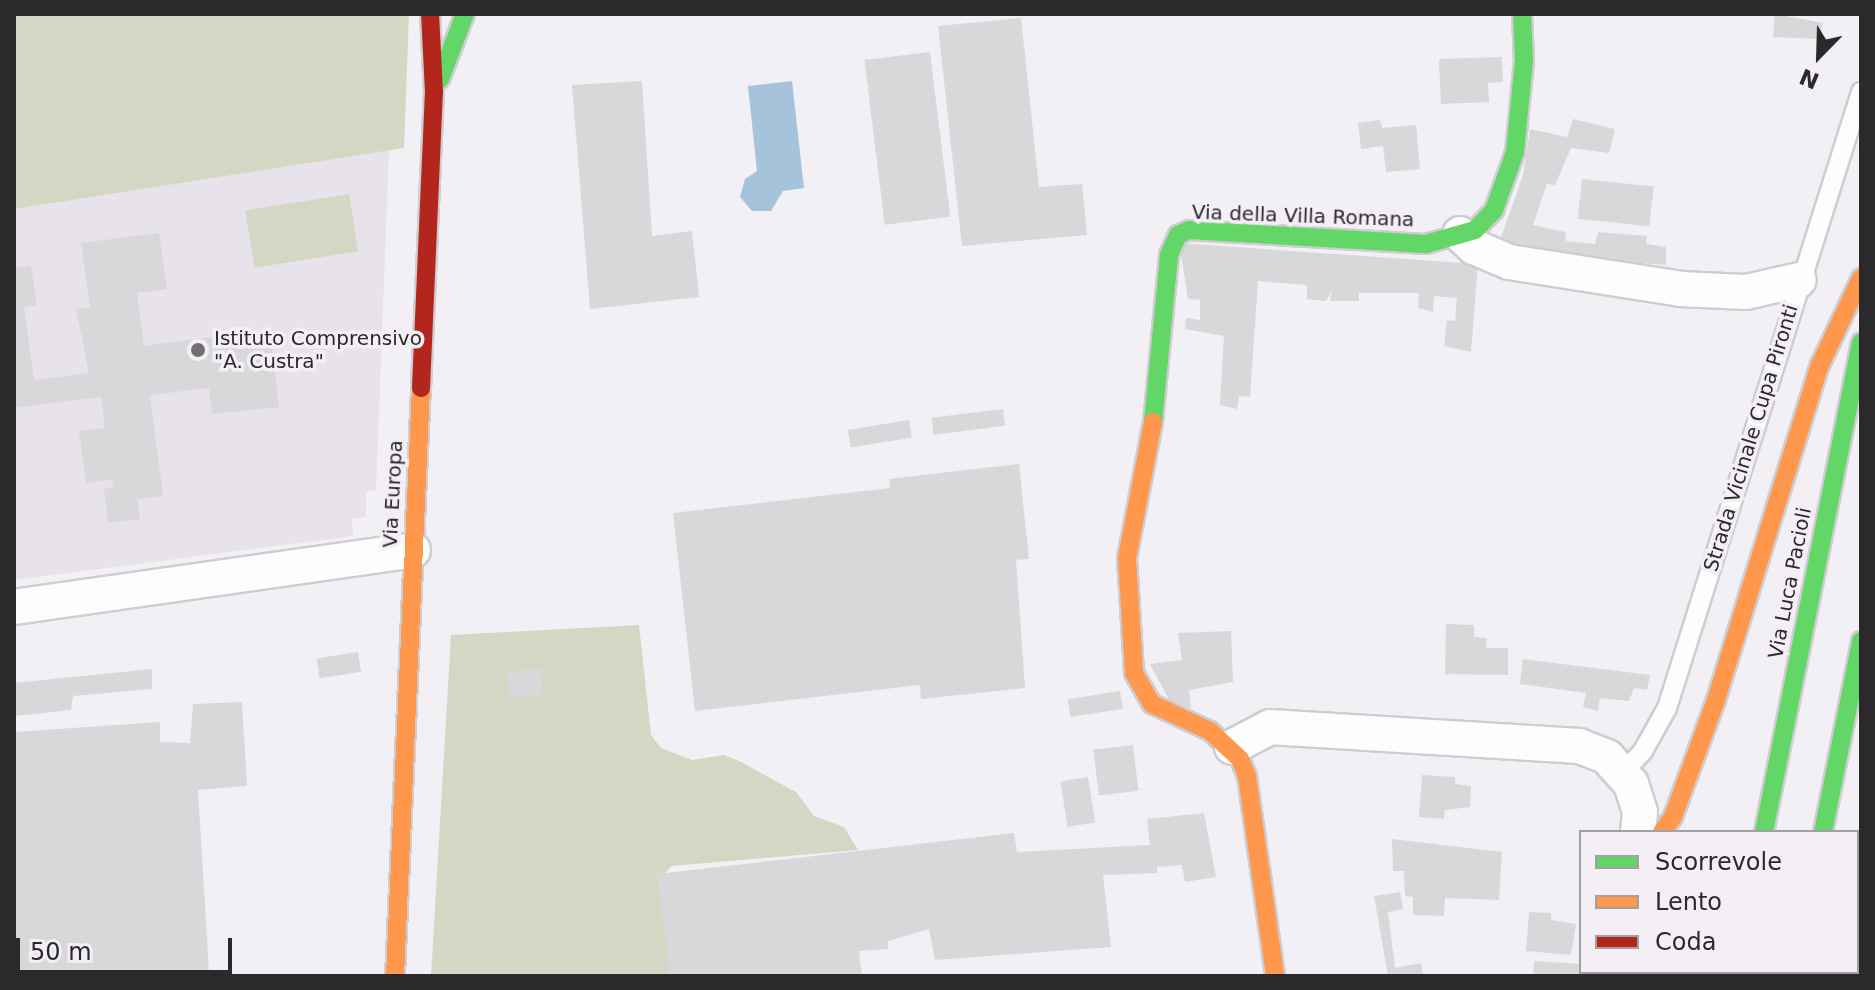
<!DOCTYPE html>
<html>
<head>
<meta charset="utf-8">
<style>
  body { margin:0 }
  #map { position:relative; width:1875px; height:990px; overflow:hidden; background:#f2f0f4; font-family:"DejaVu Sans",sans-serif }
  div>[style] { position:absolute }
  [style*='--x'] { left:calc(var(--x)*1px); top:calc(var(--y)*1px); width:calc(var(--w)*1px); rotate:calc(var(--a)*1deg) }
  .built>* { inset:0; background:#e8e2ea }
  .green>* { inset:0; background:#d3d8c5; transform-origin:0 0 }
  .water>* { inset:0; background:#a5c3db }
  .building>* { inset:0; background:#d8d7d9; transform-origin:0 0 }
  .roads { filter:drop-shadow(2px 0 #cecdcf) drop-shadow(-2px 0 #cecdcf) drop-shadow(0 2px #cecdcf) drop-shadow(0 -2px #cecdcf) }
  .lane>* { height:18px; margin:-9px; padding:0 9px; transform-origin:9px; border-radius:9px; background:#fdfdfd }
  .street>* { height:34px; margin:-17px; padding:0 17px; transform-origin:17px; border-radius:17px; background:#fdfdfd }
  .fast>* { height:18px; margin:-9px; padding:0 9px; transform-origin:9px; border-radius:9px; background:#63d668 }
  .slow>* { height:18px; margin:-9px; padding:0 9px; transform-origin:9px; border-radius:9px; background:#ff974d }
  .jam>* { height:18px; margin:-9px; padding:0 9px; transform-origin:9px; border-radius:9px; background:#b3261e }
  .dots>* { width:22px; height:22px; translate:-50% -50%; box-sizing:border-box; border:4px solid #f3eff5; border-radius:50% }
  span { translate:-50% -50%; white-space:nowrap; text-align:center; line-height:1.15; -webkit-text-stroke:7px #f3eff5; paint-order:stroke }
  .street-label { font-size:20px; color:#2b292b }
  .poi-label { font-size:20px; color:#2b292b }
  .left { translate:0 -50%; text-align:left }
  .frame { position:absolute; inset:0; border:16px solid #2b292b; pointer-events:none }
  .legend { position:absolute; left:1579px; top:830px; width:280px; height:144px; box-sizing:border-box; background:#f3eff5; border:2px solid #a3a0a4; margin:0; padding:10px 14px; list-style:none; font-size:24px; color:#2b292b }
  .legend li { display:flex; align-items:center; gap:16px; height:40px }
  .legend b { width:40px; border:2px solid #a3a0a4 }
  .north { position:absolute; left:1779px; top:16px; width:80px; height:80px; -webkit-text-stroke:6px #f3eff5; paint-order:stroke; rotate:203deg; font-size:22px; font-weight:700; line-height:32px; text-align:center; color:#2b292b }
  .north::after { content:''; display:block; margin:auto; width:28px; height:36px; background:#2b292b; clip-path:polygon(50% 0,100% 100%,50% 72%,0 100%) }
  .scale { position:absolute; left:16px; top:938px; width:216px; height:36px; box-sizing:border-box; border:4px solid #2b292b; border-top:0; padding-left:10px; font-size:24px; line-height:28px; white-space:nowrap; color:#2b292b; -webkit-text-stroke:6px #f3eff5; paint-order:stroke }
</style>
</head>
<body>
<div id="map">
  <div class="built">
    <div style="clip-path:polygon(389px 150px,376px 490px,366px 492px,366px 517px,352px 519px,353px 536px,14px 580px,14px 209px)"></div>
  </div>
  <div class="green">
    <div style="clip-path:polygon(14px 14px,409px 14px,404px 148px,14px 209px)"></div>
    <div style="left:349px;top:194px;width:58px;height:105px;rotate:81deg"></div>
    <div style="clip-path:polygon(639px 625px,651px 735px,661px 748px,692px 760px,724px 755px,739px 761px,796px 792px,814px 816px,844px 827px,858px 850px,672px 866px,660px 878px,671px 976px,431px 976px,451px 635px)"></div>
  </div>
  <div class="water">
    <div style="clip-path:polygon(792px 81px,804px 188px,783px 191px,771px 211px,752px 211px,740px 197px,745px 179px,757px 171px,748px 86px)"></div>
  </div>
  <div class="building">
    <div style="clip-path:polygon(1775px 14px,1823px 23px,1819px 39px,1773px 37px)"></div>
    <div style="clip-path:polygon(1021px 18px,1039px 187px,1082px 184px,1087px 235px,962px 246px,938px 26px)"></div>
    <div style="left:930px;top:52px;width:166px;height:66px;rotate:83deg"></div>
    <div style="clip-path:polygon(1502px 57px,1503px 82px,1488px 83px,1489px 102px,1441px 104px,1439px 59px)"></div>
    <div style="clip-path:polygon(642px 81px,652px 236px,692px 231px,699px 297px,590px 309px,572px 85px)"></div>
    <div style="clip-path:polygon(1573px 119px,1615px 129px,1609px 153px,1571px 148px,1555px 185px,1547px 184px,1533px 225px,1565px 232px,1566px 241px,1595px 244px,1598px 232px,1647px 236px,1646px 244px,1666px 247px,1666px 265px,1551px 256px,1498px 246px,1523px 175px,1530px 129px,1567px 137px)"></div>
    <div style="clip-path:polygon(1380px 120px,1382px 128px,1416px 125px,1420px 169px,1386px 172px,1383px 146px,1361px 149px,1358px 123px)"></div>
    <div style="left:1582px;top:179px;width:72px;height:40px;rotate:6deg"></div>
    <div style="clip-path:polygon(159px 233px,167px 289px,137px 293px,144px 346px,270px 329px,279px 407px,212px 414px,209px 388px,150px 395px,163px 496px,137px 499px,140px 519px,108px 523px,104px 489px,113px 488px,112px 479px,86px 483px,79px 431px,105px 428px,101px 397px,14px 408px,14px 268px,31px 266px,37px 305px,24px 307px,34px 380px,89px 373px,76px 309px,90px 307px,81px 243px)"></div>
    <div style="clip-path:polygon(1179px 243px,1478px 264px,1471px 352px,1444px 346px,1447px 320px,1455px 321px,1457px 298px,1434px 296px,1433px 312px,1418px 308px,1419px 293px,1359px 293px,1359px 301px,1330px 301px,1332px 290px,1326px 301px,1307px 299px,1307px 285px,1258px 281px,1250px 397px,1239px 396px,1237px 409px,1220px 405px,1224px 336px,1185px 329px,1186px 318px,1200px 320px,1200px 300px,1188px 299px)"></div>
    <div style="left:1003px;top:409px;width:17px;height:72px;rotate:83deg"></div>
    <div style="left:909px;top:420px;width:18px;height:62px;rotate:81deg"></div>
    <div style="clip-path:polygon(1019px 464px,1029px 559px,1016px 560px,1025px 688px,921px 699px,920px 685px,695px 711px,673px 513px,890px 488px,889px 479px)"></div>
    <div style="clip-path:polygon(1446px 624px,1474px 625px,1474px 637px,1487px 638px,1486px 648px,1508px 648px,1508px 675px,1445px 674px)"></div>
    <div style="clip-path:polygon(1231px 631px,1233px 682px,1189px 690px,1191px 708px,1171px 703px,1150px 664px,1182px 660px,1178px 633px)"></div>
    <div style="left:358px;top:652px;width:20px;height:42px;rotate:81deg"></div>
    <div style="clip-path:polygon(1523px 659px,1650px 675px,1647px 690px,1634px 688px,1629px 701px,1600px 698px,1598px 711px,1583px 707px,1586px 693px,1520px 684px)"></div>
    <div style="clip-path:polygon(152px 669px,152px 689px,73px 696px,71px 710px,14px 716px,14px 683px)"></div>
    <div style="left:541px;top:669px;width:26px;height:34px;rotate:86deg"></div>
    <div style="left:1120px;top:691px;width:18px;height:53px;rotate:81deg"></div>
    <div style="clip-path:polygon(242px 702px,247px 786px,198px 790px,209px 973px,14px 976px,14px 732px,160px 722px,160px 742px,190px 743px,193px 704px)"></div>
    <div style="left:1133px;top:745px;width:46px;height:40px;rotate:83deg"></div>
    <div style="clip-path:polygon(1422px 775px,1455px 777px,1455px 784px,1471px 786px,1470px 807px,1445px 810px,1444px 819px,1419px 817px)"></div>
    <div style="left:1088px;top:777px;width:46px;height:28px;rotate:81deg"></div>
    <div style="clip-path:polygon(1204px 813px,1216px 877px,1185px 882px,1182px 865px,1157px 867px,1157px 873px,1103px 875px,1111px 947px,935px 960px,929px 929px,888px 941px,888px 949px,859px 951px,862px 976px,670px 976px,657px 874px,1014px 833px,1017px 852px,1150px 845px,1147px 819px)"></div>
    <div style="clip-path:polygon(1392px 839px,1502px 852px,1499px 900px,1445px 898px,1444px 916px,1413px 915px,1413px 897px,1405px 896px,1404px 871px,1393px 871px)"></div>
    <div style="clip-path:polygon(1400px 892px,1403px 909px,1388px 912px,1395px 968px,1421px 963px,1423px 976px,1388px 976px,1374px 896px)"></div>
    <div style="clip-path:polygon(1529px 912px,1551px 913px,1551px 920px,1576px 924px,1571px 955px,1526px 951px)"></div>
    <div style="clip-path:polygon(1534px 961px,1581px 964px,1581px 972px,1624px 972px,1624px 976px,1533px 976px)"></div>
  </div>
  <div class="roads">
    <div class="lane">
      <div style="--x:1622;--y:773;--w:30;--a:-46"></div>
      <div style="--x:1643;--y:751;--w:49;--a:-60.8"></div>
      <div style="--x:1667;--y:708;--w:646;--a:-72.52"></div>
    </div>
    <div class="street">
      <div style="--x:1460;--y:234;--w:19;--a:43"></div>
      <div style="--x:1474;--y:247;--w:38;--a:23"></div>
      <div style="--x:1509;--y:262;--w:174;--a:8.9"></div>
      <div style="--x:1681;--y:289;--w:65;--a:2.6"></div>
      <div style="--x:1746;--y:292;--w:54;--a:-12.8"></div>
      <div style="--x:14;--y:607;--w:403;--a:-8.1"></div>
      <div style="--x:1232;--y:747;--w:43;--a:-27.8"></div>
      <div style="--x:1270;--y:727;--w:310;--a:3.5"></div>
      <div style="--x:1579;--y:746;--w:30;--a:21"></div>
      <div style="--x:1607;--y:757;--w:36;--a:48"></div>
      <div style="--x:1631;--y:784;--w:29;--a:72"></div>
      <div style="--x:1640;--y:812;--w:20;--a:96"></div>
      <div style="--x:1656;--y:972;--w:4;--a:76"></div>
    </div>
    <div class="fast">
      <div style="--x:440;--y:79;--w:70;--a:-69"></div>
      <div style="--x:1153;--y:422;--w:168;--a:-84.5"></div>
      <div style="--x:1169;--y:255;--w:22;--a:-66"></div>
      <div style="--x:1178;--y:235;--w:12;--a:-24"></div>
      <div style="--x:1189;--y:230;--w:237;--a:3.4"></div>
      <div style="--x:1426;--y:244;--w:51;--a:-15.9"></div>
      <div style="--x:1475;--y:230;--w:28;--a:-46"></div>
      <div style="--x:1494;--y:210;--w:62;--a:-70.1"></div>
      <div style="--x:1515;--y:152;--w:91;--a:-84.4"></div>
      <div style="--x:1524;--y:61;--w:47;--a:-92.4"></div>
      <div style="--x:1764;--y:832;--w:499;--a:-78.8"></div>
      <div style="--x:1823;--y:832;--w:195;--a:-78.7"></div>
    </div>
    <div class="slow">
      <div style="--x:1153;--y:422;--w:138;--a:100.8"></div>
      <div style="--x:1127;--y:558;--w:115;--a:86.5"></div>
      <div style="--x:1134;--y:673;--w:36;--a:60"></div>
      <div style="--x:1152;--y:704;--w:64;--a:25"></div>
      <div style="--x:1210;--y:731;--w:41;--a:43"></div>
      <div style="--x:1240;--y:759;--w:18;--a:68"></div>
      <div style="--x:1247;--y:776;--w:202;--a:82"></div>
      <div style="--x:1662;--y:832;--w:19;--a:-54"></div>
      <div style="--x:1673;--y:817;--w:125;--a:-69.8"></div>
      <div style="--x:1716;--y:700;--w:351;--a:-72.8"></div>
      <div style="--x:1820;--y:365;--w:96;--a:-64.8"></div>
      <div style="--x:395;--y:976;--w:589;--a:-87.47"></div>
      <div style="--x:1736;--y:976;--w:4;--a:-76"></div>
    </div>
    <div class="jam">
      <div style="--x:421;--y:388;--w:296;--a:-87.5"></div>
      <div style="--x:434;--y:92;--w:78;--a:-92.9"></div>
      <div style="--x:1794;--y:972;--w:4;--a:90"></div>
    </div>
  </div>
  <div class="dots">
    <div style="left:198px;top:350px;background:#716f71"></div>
  </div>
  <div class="street-label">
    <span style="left:1303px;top:216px;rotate:2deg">Via della Villa Romana</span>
    <span style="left:1751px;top:438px;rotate:-73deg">Strada Vicinale Cupa Pironti</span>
    <span style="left:393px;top:494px;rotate:-87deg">Via Europa</span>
    <span style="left:1790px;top:583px;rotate:-79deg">Via Luca Pacioli</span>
  </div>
  <div class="poi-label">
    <span class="left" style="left:214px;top:350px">Istituto Comprensivo<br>"A. Custra"</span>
  </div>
  <div class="frame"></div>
  <ul class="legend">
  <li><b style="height:10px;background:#63d668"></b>Scorrevole</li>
  <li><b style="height:10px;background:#ff974d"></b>Lento</li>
  <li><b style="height:10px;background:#b3261e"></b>Coda</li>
  </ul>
  <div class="north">N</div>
  <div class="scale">50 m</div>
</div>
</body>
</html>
